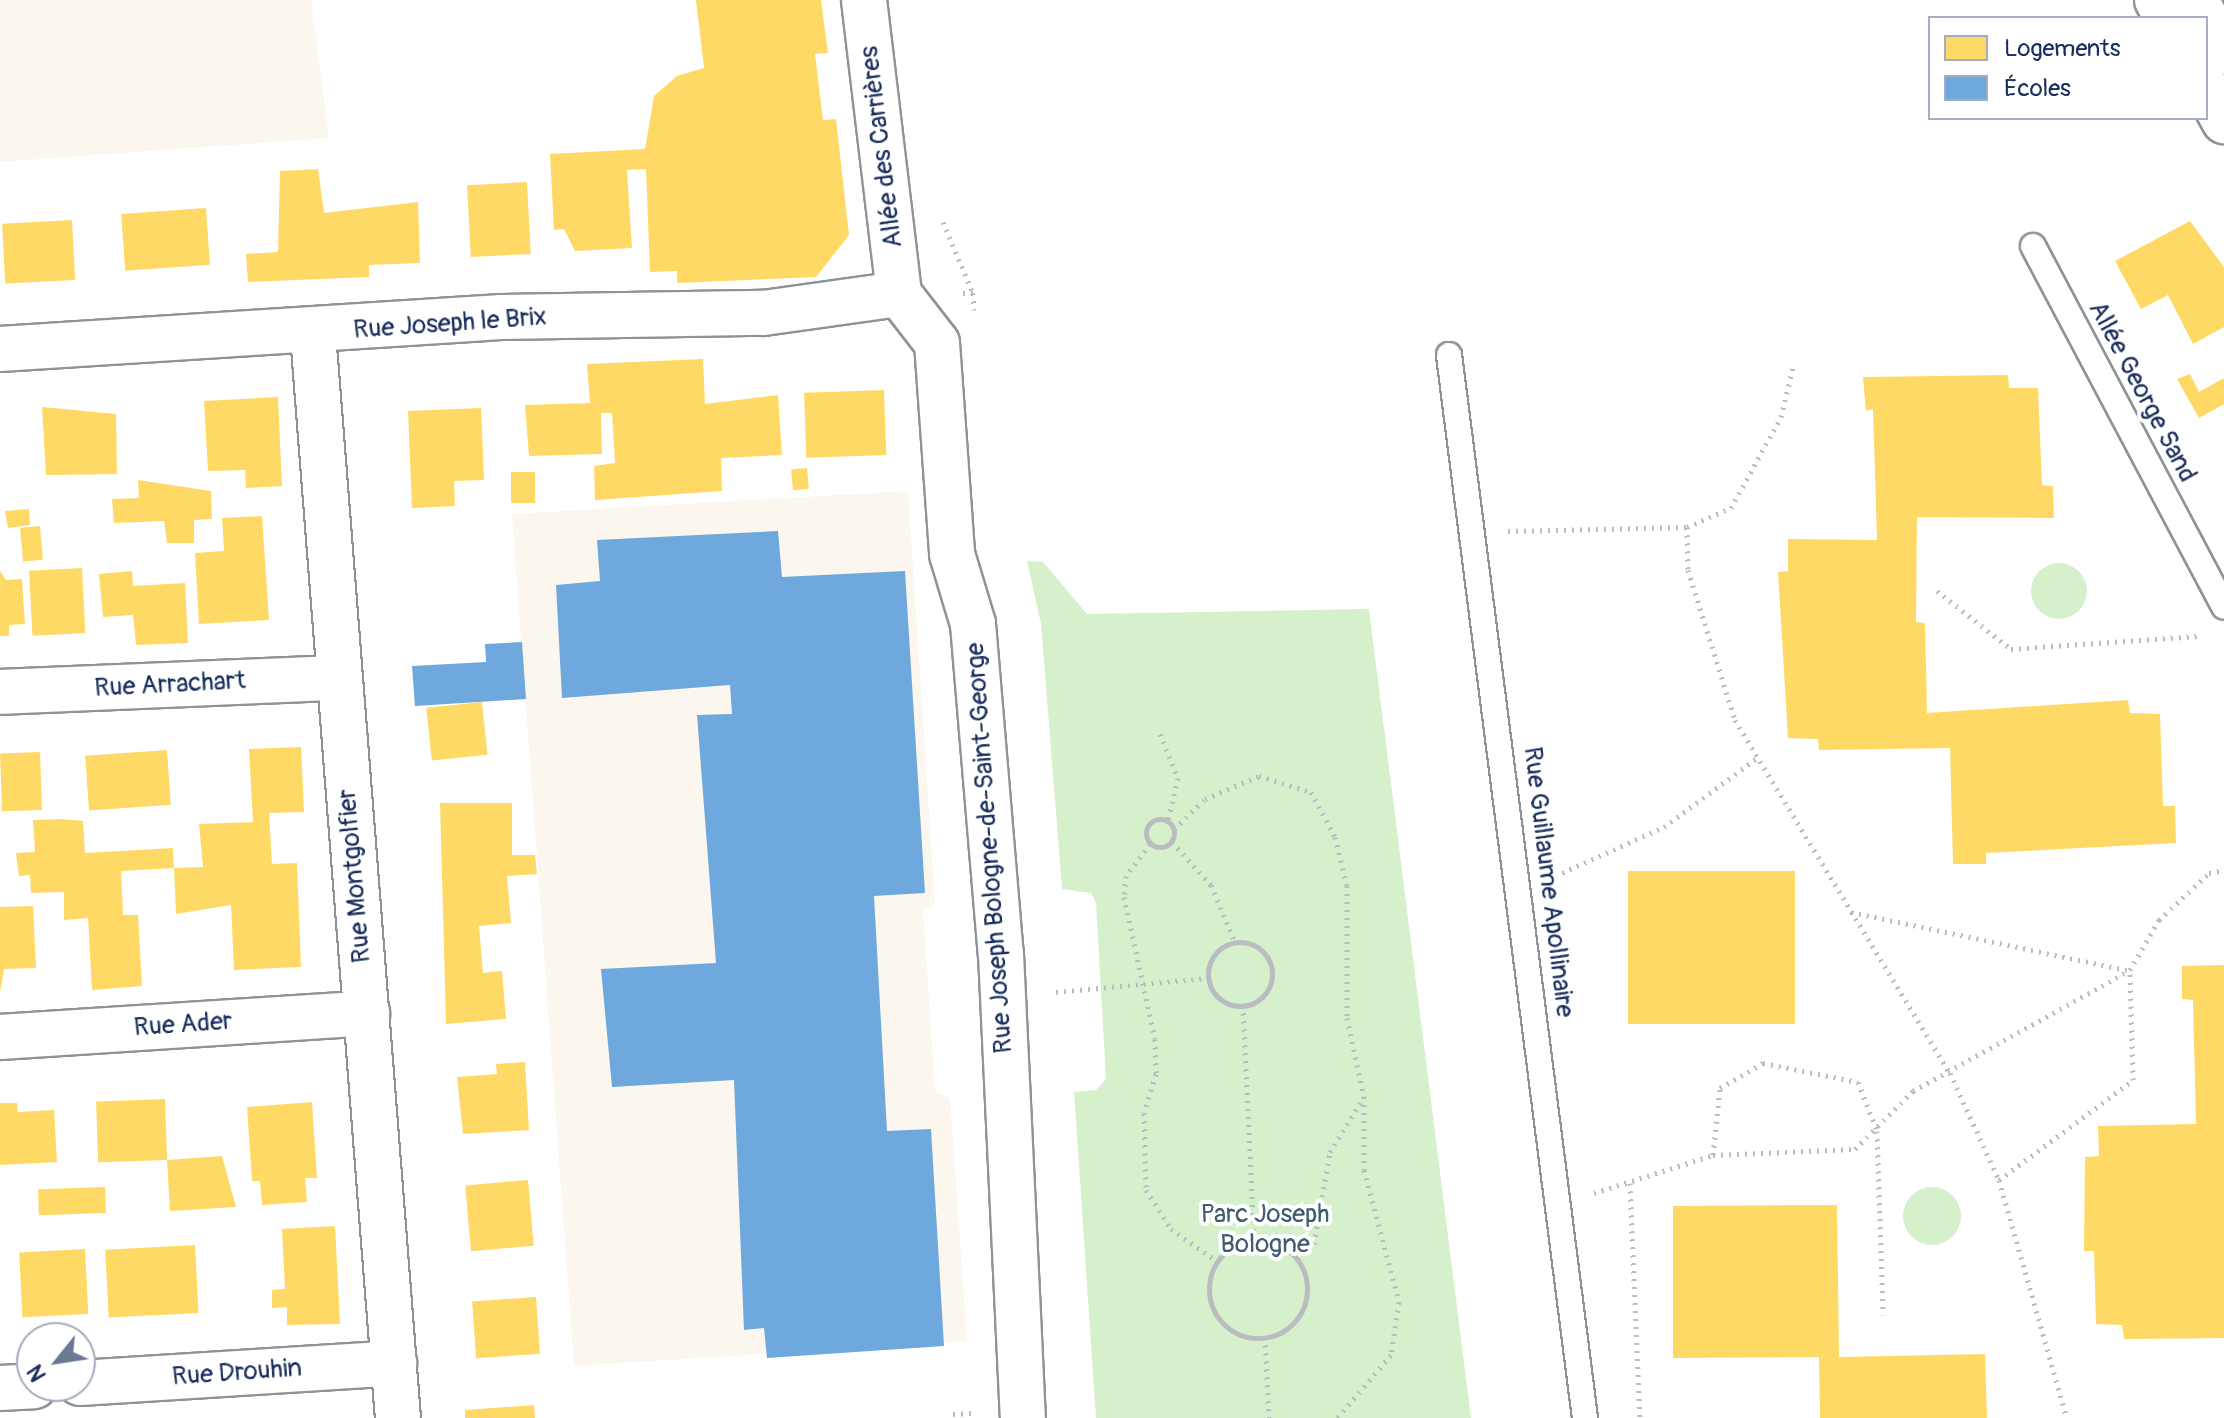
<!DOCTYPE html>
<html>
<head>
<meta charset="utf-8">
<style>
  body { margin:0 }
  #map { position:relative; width:2224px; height:1418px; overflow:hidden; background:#fff; font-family:Pangolin,sans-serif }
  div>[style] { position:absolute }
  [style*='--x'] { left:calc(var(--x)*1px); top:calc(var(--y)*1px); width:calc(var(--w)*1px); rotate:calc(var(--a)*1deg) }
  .built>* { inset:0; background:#fbf7ef }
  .green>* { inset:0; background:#d7f0cc }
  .round { border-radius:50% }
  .homes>* { inset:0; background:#ffd966; transform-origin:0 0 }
  .schools>* { inset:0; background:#6fa8dc }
  .path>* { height:5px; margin-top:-2.5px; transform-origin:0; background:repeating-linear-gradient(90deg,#b9bcc1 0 2px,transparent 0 8px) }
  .path>.ring { margin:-2.5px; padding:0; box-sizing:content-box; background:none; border:5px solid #b9bcc1; border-radius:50% }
  .roads { filter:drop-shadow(2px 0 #8e929a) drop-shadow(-2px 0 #8e929a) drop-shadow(0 2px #8e929a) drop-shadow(0 -2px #8e929a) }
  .service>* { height:24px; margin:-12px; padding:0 12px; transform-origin:12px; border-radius:12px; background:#fff }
  .minor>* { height:44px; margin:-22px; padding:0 22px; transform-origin:22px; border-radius:22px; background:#fff }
  .primary>* { height:44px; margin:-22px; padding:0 22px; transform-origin:22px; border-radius:22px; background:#fff }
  span { translate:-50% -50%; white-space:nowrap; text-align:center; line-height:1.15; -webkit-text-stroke:8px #fff; paint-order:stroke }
  .street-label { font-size:26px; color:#1b2f5e }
  .park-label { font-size:26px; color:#425c6f }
  .legend { position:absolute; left:1928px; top:16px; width:280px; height:104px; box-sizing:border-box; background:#fff; border:2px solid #a4acbf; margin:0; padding:10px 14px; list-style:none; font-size:24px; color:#1b2f5e }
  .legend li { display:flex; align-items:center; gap:16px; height:40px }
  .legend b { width:40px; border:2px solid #a4acbf }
  .north { position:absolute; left:16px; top:1322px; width:80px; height:80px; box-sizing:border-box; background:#fff; border:2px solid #a4acbf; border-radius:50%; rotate:240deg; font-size:22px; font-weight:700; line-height:32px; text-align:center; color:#1b2f5e }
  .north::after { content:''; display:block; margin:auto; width:28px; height:36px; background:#6b7896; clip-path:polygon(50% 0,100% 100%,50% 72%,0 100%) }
</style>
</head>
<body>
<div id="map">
  <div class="built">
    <div style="clip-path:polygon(0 0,311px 0,329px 138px,0 162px)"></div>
    <div style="clip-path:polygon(908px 491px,935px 903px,923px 910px,935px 1091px,950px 1098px,967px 1341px,574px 1366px,512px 514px)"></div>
  </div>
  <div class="green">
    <div style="clip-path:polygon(1027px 561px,1043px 562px,1087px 614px,1369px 609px,1471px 1418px,1096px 1418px,1074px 1092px,1096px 1090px,1106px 1079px,1096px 903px,1091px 893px,1062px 889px,1041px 624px)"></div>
    <div class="round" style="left:2031px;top:563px;width:56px;height:56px"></div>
    <div class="round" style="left:1903px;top:1187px;width:58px;height:58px"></div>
  </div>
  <div class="homes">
    <div style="clip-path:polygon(696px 0,821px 0,828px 53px,815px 54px,823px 120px,836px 119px,849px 235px,816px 277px,677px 283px,677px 271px,650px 272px,646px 169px,627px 170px,632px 248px,575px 251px,564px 229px,554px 230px,550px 154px,645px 149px,654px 96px,677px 76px,704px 68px)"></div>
    <div style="clip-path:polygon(318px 169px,324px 213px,418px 202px,420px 263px,369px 265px,369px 277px,248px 282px,246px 254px,278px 252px,280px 171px)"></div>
    <div style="left:527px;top:182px;width:72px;height:60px;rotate:87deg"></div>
    <div style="left:206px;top:208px;width:57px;height:85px;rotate:86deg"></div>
    <div style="left:72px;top:220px;width:60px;height:70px;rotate:87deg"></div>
    <div style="clip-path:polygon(2190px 221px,2224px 267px,2224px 327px,2193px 344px,2168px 295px,2141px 309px,2115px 261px)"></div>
    <div style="clip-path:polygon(703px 359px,705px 404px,778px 395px,782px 455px,721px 458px,722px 491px,595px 500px,594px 466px,615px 463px,612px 413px,601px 413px,602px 454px,529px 456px,525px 405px,590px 403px,587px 364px)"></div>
    <div style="clip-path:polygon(2190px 374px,2199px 392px,2224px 378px,2224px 404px,2199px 418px,2177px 379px)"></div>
    <div style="clip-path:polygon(2008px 375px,2009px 388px,2038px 388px,2042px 485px,2053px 486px,2054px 518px,1917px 517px,1916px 622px,1925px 623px,1927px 713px,2128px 700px,2130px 713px,2160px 714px,2163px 806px,2175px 806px,2176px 843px,1986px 853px,1986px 864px,1953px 864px,1950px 748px,1819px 750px,1818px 739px,1788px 738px,1778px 572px,1788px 571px,1788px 539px,1877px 540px,1873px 409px,1866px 411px,1863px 377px)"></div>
    <div style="left:884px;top:390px;width:65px;height:80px;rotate:88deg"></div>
    <div style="clip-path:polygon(278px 397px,282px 486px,246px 488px,245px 470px,208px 471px,204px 401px)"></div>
    <div style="clip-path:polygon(42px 407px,116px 414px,117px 474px,46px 475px)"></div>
    <div style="clip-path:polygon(481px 408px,484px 480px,454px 481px,455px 506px,412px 508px,408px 411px)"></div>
    <div style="left:807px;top:468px;width:21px;height:16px;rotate:85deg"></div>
    <div style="left:511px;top:472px;width:24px;height:31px"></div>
    <div style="clip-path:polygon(138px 480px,211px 491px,212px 519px,194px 520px,194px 543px,167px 543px,164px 521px,114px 523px,112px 499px,139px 498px)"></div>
    <div style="clip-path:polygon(29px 509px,30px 525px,8px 528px,5px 511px)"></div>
    <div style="clip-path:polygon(262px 516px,269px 620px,199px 624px,195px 553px,224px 551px,222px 518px)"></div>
    <div style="left:40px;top:526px;width:34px;height:20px;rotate:85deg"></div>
    <div style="left:82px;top:568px;width:65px;height:53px;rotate:87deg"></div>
    <div style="clip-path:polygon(0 571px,6px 580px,22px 579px,25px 624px,9px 625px,9px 636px,0 636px)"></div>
    <div style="clip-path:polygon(132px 571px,133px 586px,185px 583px,188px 643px,136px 645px,133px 615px,103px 617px,99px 574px)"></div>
    <div style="left:482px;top:702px;width:53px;height:56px;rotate:84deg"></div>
    <div style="clip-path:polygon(301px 747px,304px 812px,269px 813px,272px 864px,297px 863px,301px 967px,234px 970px,231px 905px,176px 914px,174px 868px,203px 867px,199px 824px,253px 822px,249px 749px)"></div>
    <div style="left:167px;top:750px;width:55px;height:82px;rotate:86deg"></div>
    <div style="left:40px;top:752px;width:58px;height:40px;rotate:88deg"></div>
    <div style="clip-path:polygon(440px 803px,512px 803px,512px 855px,535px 855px,537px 874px,507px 876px,511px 923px,479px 926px,483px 973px,502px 971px,506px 1019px,446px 1024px)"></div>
    <div style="clip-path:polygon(61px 819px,83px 821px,85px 853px,173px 848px,174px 868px,121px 871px,123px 915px,138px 915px,142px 986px,92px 990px,88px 918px,64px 920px,64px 892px,31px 893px,30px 875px,19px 876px,16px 853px,35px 852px,33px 820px)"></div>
    <div style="left:1795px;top:871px;width:153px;height:167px;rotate:90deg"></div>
    <div style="clip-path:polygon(33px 906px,36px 968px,4px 969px,0 992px,0 907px)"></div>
    <div style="clip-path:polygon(2224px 965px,2224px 1338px,2124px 1339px,2122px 1325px,2096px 1324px,2094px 1251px,2084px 1251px,2085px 1157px,2099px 1156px,2098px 1126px,2196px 1124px,2193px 1000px,2182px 999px,2182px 966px)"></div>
    <div style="clip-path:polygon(525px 1062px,529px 1130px,463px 1134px,457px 1077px,497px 1074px,496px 1064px)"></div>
    <div style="left:165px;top:1099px;width:61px;height:69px;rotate:88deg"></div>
    <div style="clip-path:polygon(312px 1102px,317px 1178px,305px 1178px,307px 1202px,262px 1205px,260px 1181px,252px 1181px,247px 1107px)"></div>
    <div style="clip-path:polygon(0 1103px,17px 1103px,18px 1112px,54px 1110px,57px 1162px,0 1165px)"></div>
    <div style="clip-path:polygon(222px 1156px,236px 1207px,170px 1211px,167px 1160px)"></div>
    <div style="left:528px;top:1180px;width:66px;height:63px;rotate:85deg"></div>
    <div style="left:105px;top:1187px;width:26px;height:67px;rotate:88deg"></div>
    <div style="clip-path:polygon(1837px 1205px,1839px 1357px,1985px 1354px,1987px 1418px,1820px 1418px,1819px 1357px,1673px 1358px,1673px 1206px)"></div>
    <div style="clip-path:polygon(335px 1226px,340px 1324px,287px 1325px,287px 1307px,272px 1308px,272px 1290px,285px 1289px,282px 1229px)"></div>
    <div style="left:195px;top:1245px;width:68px;height:90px;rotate:87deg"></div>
    <div style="left:85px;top:1249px;width:65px;height:66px;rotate:87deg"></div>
    <div style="left:536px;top:1297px;width:57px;height:64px;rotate:86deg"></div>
    <div style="clip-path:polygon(534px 1405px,535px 1418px,465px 1418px,465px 1410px)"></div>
  </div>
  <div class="schools">
    <div style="clip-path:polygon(778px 531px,782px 577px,905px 571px,925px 893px,874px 896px,887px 1131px,931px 1129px,944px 1346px,767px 1358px,764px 1328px,744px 1330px,734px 1080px,612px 1087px,601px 969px,716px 963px,697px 715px,732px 714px,730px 685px,562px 698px,556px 585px,600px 581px,597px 540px)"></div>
    <div style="clip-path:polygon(522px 642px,526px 699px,415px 706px,412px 666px,486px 662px,485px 644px)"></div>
  </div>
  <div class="path">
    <div style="--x:943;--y:222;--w:77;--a:67.1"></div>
    <div style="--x:973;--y:293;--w:13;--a:180"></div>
    <div style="--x:973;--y:293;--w:17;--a:87"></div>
    <div style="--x:1687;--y:527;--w:43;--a:88.7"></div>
    <div style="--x:1688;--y:570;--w:157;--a:72.6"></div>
    <div style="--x:1735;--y:720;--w:413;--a:58.7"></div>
    <div style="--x:1950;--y:1073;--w:118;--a:65.4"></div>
    <div style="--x:1999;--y:1180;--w:248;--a:74.1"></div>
    <div style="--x:1508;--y:531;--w:179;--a:-1.3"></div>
    <div style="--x:1687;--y:527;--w:48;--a:-23.4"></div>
    <div style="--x:1731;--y:508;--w:104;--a:-61.2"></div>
    <div style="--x:1781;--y:417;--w:56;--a:-76.5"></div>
    <div style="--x:1937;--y:591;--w:94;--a:38.1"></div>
    <div style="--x:2011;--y:649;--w:188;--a:-4"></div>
    <div style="--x:1160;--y:734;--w:48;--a:67.8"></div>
    <div style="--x:1178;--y:778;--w:44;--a:103.1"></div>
    <div class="ring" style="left:1146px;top:819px;width:23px;height:23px"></div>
    <div style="--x:1174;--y:829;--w:43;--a:-44.1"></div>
    <div style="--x:1205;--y:799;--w:59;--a:-23.1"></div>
    <div style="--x:1259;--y:776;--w:54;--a:17.1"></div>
    <div style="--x:1311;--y:792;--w:51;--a:61.9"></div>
    <div style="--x:1335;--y:837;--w:50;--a:76.2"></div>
    <div style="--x:1347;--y:886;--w:132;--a:90"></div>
    <div style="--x:1347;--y:1018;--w:81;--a:77.9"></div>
    <div style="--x:1364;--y:1097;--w:73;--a:90"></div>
    <div style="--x:1364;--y:1170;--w:137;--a:75.1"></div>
    <div style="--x:1399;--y:1302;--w:54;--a:98.6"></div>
    <div style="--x:1391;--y:1355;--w:83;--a:130.6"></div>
    <div style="--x:1172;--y:842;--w:58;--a:47.8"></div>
    <div style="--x:1211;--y:885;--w:62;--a:67.2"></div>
    <div style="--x:1150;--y:844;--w:40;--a:127"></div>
    <div style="--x:1126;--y:876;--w:21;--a:95"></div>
    <div style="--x:1124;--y:897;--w:145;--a:77.7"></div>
    <div style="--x:1155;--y:1039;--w:35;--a:88"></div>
    <div style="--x:1156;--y:1074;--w:41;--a:107.1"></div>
    <div style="--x:1144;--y:1113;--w:77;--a:88.5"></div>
    <div style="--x:1146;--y:1190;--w:46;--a:57.3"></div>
    <div style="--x:1171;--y:1229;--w:56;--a:34.8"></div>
    <div style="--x:1555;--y:876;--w:120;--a:-24.2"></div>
    <div style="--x:1664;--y:827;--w:116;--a:-36.6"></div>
    <div style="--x:1851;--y:912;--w:282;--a:11.9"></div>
    <div class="ring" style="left:1208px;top:942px;width:59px;height:59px"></div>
    <div style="--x:1056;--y:992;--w:153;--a:-5.3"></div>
    <div style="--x:1243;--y:1005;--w:234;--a:87.3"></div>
    <div style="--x:1713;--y:1155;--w:67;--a:-84"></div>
    <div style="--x:1720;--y:1088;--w:50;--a:-30.2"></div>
    <div style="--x:1763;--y:1063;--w:97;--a:11.3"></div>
    <div style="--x:1858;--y:1082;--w:53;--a:68.8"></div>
    <div style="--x:1877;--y:1131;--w:184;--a:88.1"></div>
    <div style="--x:1999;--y:1180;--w:167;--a:-36.7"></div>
    <div style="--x:2133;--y:1080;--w:110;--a:-91.6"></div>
    <div style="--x:2130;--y:970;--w:58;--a:-59.9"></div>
    <div style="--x:2159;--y:920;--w:69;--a:-43.2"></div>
    <div style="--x:2209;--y:873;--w:15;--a:-11"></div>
    <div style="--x:1630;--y:1183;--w:235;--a:87.6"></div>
    <div style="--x:1594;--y:1193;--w:125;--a:-17.7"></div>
    <div style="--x:1713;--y:1155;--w:142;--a:-2.4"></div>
    <div style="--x:1855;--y:1149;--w:82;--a:-45"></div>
    <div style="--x:1913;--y:1091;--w:248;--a:-29.1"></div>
    <div class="ring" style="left:1209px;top:1240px;width:93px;height:93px"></div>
    <div style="--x:1298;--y:1259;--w:22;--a:-43"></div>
    <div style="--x:1314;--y:1244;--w:93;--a:-80.1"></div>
    <div style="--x:1330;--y:1152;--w:65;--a:-58.3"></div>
    <div style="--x:1265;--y:1337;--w:81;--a:87.2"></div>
    <div style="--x:953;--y:1414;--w:20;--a:-3"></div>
  </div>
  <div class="roads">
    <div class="service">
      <div style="--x:2033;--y:246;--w:408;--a:62.1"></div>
      <div style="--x:1449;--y:355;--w:1072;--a:82.71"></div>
    </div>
    <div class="minor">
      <div style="--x:864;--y:0;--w:296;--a:83.2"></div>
      <div style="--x:899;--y:294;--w:62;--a:52.2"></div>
      <div style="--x:937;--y:343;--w:212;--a:85.9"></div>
      <div style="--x:952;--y:554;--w:73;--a:73.3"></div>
      <div style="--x:973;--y:624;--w:331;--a:85.2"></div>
      <div style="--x:1001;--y:954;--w:465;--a:87.3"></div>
      <div style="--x:313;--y:334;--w:1087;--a:85.52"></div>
      <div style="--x:0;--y:349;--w:502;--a:-3.65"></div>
      <div style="--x:501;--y:317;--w:263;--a:-0.9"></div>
      <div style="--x:764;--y:313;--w:136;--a:-8"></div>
      <div style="--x:0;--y:692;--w:339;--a:-2.4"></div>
      <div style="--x:0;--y:1037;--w:368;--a:-3.7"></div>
      <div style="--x:80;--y:1383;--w:315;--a:-3.6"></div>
      <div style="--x:0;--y:1388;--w:34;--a:-3"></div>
    </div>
    <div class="primary">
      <div style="--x:2157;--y:0;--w:21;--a:61"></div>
      <div style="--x:2196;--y:0;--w:59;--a:61.7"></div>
      <div style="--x:2206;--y:88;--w:38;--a:61"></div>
    </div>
  </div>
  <div class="street-label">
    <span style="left:882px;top:147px;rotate:-97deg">Allée des Carrières</span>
    <span style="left:450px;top:324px;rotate:-4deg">Rue Joseph le Brix</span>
    <span style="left:2142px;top:392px;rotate:62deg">Allée George Sand</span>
    <span style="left:170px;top:685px;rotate:-3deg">Rue Arrachart</span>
    <span style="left:990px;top:848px;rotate:-94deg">Rue Joseph Bologne-de-Saint-George</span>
    <span style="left:355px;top:876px;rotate:-95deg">Rue Montgolfier</span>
    <span style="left:1548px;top:882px;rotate:83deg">Rue Guillaume Apollinaire</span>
    <span style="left:183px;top:1025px;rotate:-4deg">Rue Ader</span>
    <span style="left:237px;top:1373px;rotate:-4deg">Rue Drouhin</span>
  </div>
  <div class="park-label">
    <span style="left:1265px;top:1230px">Parc Joseph<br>Bologne</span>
  </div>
  <ul class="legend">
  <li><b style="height:22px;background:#ffd966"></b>Logements</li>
  <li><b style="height:22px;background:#6fa8dc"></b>Écoles</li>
  </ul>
  <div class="north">N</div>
</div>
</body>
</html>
